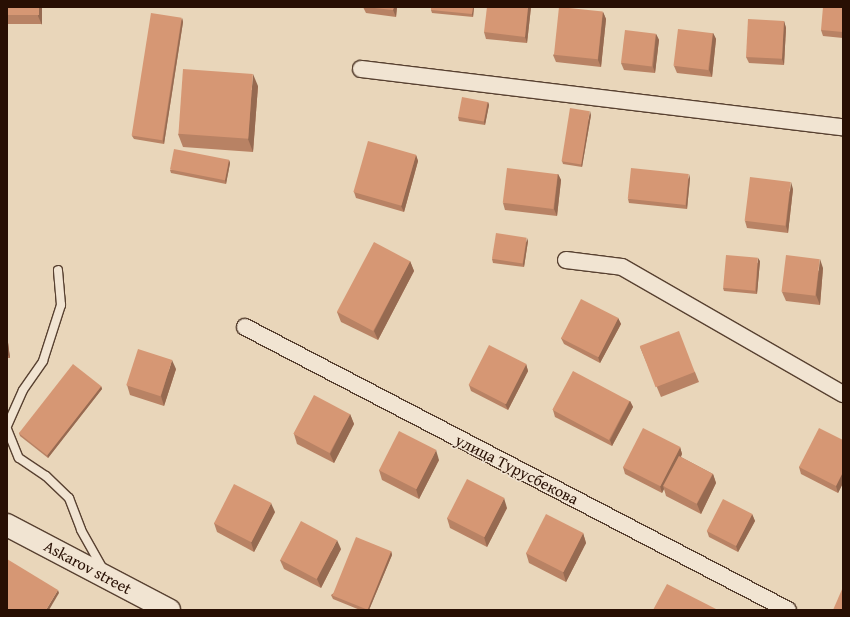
<!DOCTYPE html>
<html>
<head>
<meta charset="utf-8">
<style>
  body { margin:0 }
  #map { position:relative; width:850px; height:617px; overflow:hidden; background:#e9d6ba; font-family:"Gentium Book Plus",serif }
  div>[style] { position:absolute }
  [style*='--x'] { left:calc(var(--x)*1px); top:calc(var(--y)*1px); width:calc(var(--w)*1px); rotate:calc(var(--a)*1deg) }
  .roads { filter:drop-shadow(1px 0 #584131) drop-shadow(-1px 0 #584131) drop-shadow(0 1px #584131) drop-shadow(0 -1px #584131) }
  .lane>* { height:8px; margin:-4px; padding:0 4px; transform-origin:4px; border-radius:4px; background:#f1e4d2 }
  .street>* { height:16px; margin:-8px; padding:0 8px; transform-origin:8px; border-radius:8px; background:#f1e4d2 }
  .secondary>* { height:22px; margin:-11px; padding:0 11px; transform-origin:11px; border-radius:11px; background:#f1e4d2 }
  .wall>* { inset:0; background:#b88264; transform-origin:0 0 }
  .shaded-wall>* { inset:0; background:#966a51 }
  .building>* { inset:0; background:#d69774; transform-origin:0 0 }
  span { translate:-50% -50%; white-space:nowrap; text-align:center; line-height:1.15; -webkit-text-stroke:3px #f1e4d2; paint-order:stroke }
  .street-label { font-size:16px; color:#280f03 }
  .frame { position:absolute; inset:0; border:8px solid #280f03; pointer-events:none }
</style>
</head>
<body>
<div id="map">
  <div class="roads">
    <div class="lane">
      <div style="--x:7;--y:426;--w:39;--a:-66"></div>
      <div style="--x:23;--y:390;--w:35;--a:-55"></div>
      <div style="--x:43;--y:361;--w:59;--a:-72.2"></div>
      <div style="--x:61;--y:305;--w:35;--a:-95"></div>
      <div style="--x:7;--y:429;--w:31;--a:68"></div>
      <div style="--x:19;--y:458;--w:32;--a:34"></div>
      <div style="--x:46;--y:476;--w:32;--a:44"></div>
      <div style="--x:69;--y:498;--w:34;--a:69"></div>
      <div style="--x:81;--y:530;--w:45;--a:60.6"></div>
    </div>
    <div class="street">
      <div style="--x:361;--y:69;--w:485;--a:6.9"></div>
      <div style="--x:566;--y:260;--w:56;--a:7.1"></div>
      <div style="--x:622;--y:267;--w:255;--a:29.9"></div>
      <div style="--x:245;--y:327;--w:612;--a:27.53"></div>
    </div>
    <div class="secondary">
      <div style="--x:7;--y:525;--w:183;--a:27.7"></div>
    </div>
  </div>
  <div class="wall">
    <div style="left:7px;top:7px;width:35px;height:17px"></div>
    <div style="clip-path:polygon(363px 7px,397px 7px,396px 17px,366px 13px)"></div>
    <div style="clip-path:polygon(431px 7px,474px 7px,473px 17px,432px 13px,431px 10px)"></div>
    <div style="clip-path:polygon(531px 7px,527px 43px,486px 39px,484px 32px)"></div>
    <div style="clip-path:polygon(843px 7px,843px 38px,823px 36px,821px 30px)"></div>
    <div style="clip-path:polygon(603px 12px,606px 19px,601px 67px,556px 62px,553px 55px)"></div>
    <div style="clip-path:polygon(182px 18px,183px 22px,164px 144px,134px 139px,132px 136px)"></div>
    <div style="clip-path:polygon(784px 21px,786px 28px,784px 65px,749px 63px,746px 57px)"></div>
    <div style="clip-path:polygon(713px 33px,716px 39px,712px 77px,677px 73px,674px 66px)"></div>
    <div style="clip-path:polygon(656px 34px,659px 40px,655px 73px,624px 70px,621px 63px)"></div>
    <div style="clip-path:polygon(258px 86px,253px 152px,183px 147px,178px 134px)"></div>
    <div style="clip-path:polygon(488px 102px,489px 105px,485px 125px,459px 121px,458px 117px)"></div>
    <div style="clip-path:polygon(591px 115px,582px 167px,563px 164px,562px 161px)"></div>
    <div style="clip-path:polygon(416px 155px,418px 161px,404px 212px,356px 198px,354px 192px)"></div>
    <div style="clip-path:polygon(229px 160px,230px 163px,226px 184px,171px 173px,170px 170px)"></div>
    <div style="clip-path:polygon(558px 174px,561px 180px,557px 216px,505px 210px,503px 203px)"></div>
    <div style="clip-path:polygon(690px 178px,687px 209px,629px 203px,628px 199px)"></div>
    <div style="clip-path:polygon(793px 189px,788px 233px,747px 228px,745px 221px)"></div>
    <div style="clip-path:polygon(528px 241px,524px 267px,493px 263px,492px 259px)"></div>
    <div style="clip-path:polygon(410px 261px,414px 271px,378px 340px,341px 322px,337px 312px)"></div>
    <div style="clip-path:polygon(760px 261px,757px 294px,724px 291px,723px 288px)"></div>
    <div style="clip-path:polygon(823px 268px,820px 305px,786px 301px,782px 292px)"></div>
    <div style="clip-path:polygon(618px 318px,621px 324px,600px 363px,564px 344px,561px 338px)"></div>
    <div style="clip-path:polygon(7px 335px,10px 358px,7px 358px)"></div>
    <div style="clip-path:polygon(640px 347px,695px 372px,699px 382px,661px 397px)"></div>
    <div style="clip-path:polygon(526px 364px,528px 371px,508px 410px,471px 391px,469px 385px)"></div>
    <div style="clip-path:polygon(176px 369px,164px 406px,130px 395px,127px 385px)"></div>
    <div style="clip-path:polygon(101px 386px,102px 389px,48px 458px,20px 436px,19px 433px)"></div>
    <div style="clip-path:polygon(630px 401px,633px 407px,612px 446px,555px 417px,553px 410px)"></div>
    <div style="clip-path:polygon(350px 414px,354px 424px,334px 463px,297px 444px,294px 434px)"></div>
    <div style="clip-path:polygon(843px 440px,843px 483px,838px 493px,801px 474px,799px 467px)"></div>
    <div style="clip-path:polygon(680px 447px,682px 454px,681px 457px,713px 474px,716px 483px,701px 514px,666px 496px,664px 489px,662px 493px,625px 474px,623px 467px)"></div>
    <div style="clip-path:polygon(439px 460px,419px 499px,382px 480px,379px 470px)"></div>
    <div style="clip-path:polygon(507px 508px,487px 547px,450px 528px,447px 518px)"></div>
    <div style="clip-path:polygon(275px 512px,254px 552px,217px 532px,214px 523px)"></div>
    <div style="clip-path:polygon(752px 514px,755px 521px,738px 552px,709px 537px,707px 531px)"></div>
    <div style="clip-path:polygon(583px 533px,586px 543px,566px 582px,529px 563px,526px 553px)"></div>
    <div style="clip-path:polygon(341px 549px,321px 588px,284px 569px,280px 560px)"></div>
    <div style="clip-path:polygon(391px 551px,392px 555px,369px 610px,360px 610px,333px 599px,331px 595px)"></div>
  </div>
  <div class="shaded-wall">
    <div style="clip-path:polygon(39px 7px,42px 7px,42px 25px,38px 16px)"></div>
    <div style="clip-path:polygon(394px 7px,397px 7px,396px 17px,393px 10px)"></div>
    <div style="clip-path:polygon(473px 7px,474px 7px,473px 17px,472px 14px)"></div>
    <div style="clip-path:polygon(528px 7px,531px 7px,527px 43px,525px 37px)"></div>
    <div style="clip-path:polygon(603px 12px,606px 19px,601px 67px,598px 60px)"></div>
    <div style="clip-path:polygon(182px 18px,183px 22px,164px 144px,163px 141px)"></div>
    <div style="clip-path:polygon(784px 21px,786px 28px,784px 65px,782px 59px)"></div>
    <div style="clip-path:polygon(713px 33px,716px 39px,712px 77px,709px 70px)"></div>
    <div style="clip-path:polygon(656px 34px,659px 40px,655px 73px,653px 67px)"></div>
    <div style="clip-path:polygon(253px 74px,258px 86px,253px 152px,248px 139px)"></div>
    <div style="clip-path:polygon(488px 102px,489px 105px,485px 125px,484px 122px)"></div>
    <div style="clip-path:polygon(590px 111px,591px 115px,582px 167px,581px 164px)"></div>
    <div style="clip-path:polygon(416px 155px,418px 161px,404px 212px,401px 206px)"></div>
    <div style="clip-path:polygon(229px 160px,230px 163px,226px 184px,225px 180px)"></div>
    <div style="clip-path:polygon(558px 174px,561px 180px,557px 216px,554px 209px)"></div>
    <div style="clip-path:polygon(689px 174px,690px 178px,687px 209px,686px 205px)"></div>
    <div style="clip-path:polygon(791px 182px,793px 189px,788px 233px,786px 226px)"></div>
    <div style="clip-path:polygon(527px 238px,528px 241px,524px 267px,523px 264px)"></div>
    <div style="clip-path:polygon(758px 258px,760px 261px,757px 294px,756px 291px)"></div>
    <div style="clip-path:polygon(820px 259px,823px 268px,820px 305px,816px 295px)"></div>
    <div style="clip-path:polygon(410px 261px,414px 271px,378px 340px,374px 331px)"></div>
    <div style="clip-path:polygon(618px 318px,621px 324px,600px 363px,598px 357px)"></div>
    <div style="clip-path:polygon(7px 335px,10px 358px,8px 355px,7px 342px)"></div>
    <div style="clip-path:polygon(172px 360px,176px 369px,164px 406px,161px 396px)"></div>
    <div style="clip-path:polygon(526px 364px,528px 371px,508px 410px,505px 404px)"></div>
    <div style="clip-path:polygon(101px 386px,102px 389px,48px 458px,47px 454px)"></div>
    <div style="clip-path:polygon(630px 401px,633px 407px,612px 446px,610px 440px)"></div>
    <div style="clip-path:polygon(350px 414px,354px 424px,334px 463px,330px 454px)"></div>
    <div style="clip-path:polygon(680px 447px,682px 454px,665px 487px,663px 486px,664px 489px,662px 493px,660px 486px)"></div>
    <div style="clip-path:polygon(436px 450px,439px 460px,419px 499px,416px 489px)"></div>
    <div style="clip-path:polygon(843px 472px,843px 483px,838px 493px,836px 486px)"></div>
    <div style="clip-path:polygon(713px 474px,716px 483px,701px 514px,697px 504px)"></div>
    <div style="clip-path:polygon(504px 498px,507px 508px,487px 547px,484px 537px)"></div>
    <div style="clip-path:polygon(271px 503px,275px 512px,254px 552px,251px 542px)"></div>
    <div style="clip-path:polygon(752px 514px,755px 521px,738px 552px,736px 546px)"></div>
    <div style="clip-path:polygon(583px 533px,586px 543px,566px 582px,563px 572px)"></div>
    <div style="clip-path:polygon(337px 540px,341px 549px,321px 588px,317px 579px)"></div>
    <div style="clip-path:polygon(391px 551px,392px 555px,369px 610px,366px 610px)"></div>
    <div style="clip-path:polygon(58px 590px,59px 593px,49px 610px,46px 610px)"></div>
  </div>
  <div class="building">
    <div style="left:7px;top:7px;width:32px;height:8px"></div>
    <div style="clip-path:polygon(365px 7px,394px 7px,393px 10px)"></div>
    <div style="clip-path:polygon(431px 7px,473px 7px,472px 14px,431px 10px)"></div>
    <div style="clip-path:polygon(487px 7px,528px 7px,525px 37px,484px 32px)"></div>
    <div style="left:559px;top:7px;width:44px;height:48px;rotate:6deg"></div>
    <div style="clip-path:polygon(823px 7px,843px 7px,843px 32px,821px 30px)"></div>
    <div style="left:151px;top:13px;width:31px;height:124px;rotate:9deg"></div>
    <div style="left:748px;top:19px;width:36px;height:38px;rotate:3deg"></div>
    <div style="left:678px;top:29px;width:35px;height:37px;rotate:7deg"></div>
    <div style="left:625px;top:30px;width:31px;height:33px;rotate:7deg"></div>
    <div style="left:183px;top:69px;width:70px;height:65px;rotate:4deg"></div>
    <div style="left:462px;top:97px;width:26px;height:20px;rotate:11deg"></div>
    <div style="left:570px;top:108px;width:20px;height:54px;rotate:9deg"></div>
    <div style="left:368px;top:141px;width:50px;height:53px;rotate:16deg"></div>
    <div style="left:174px;top:149px;width:56px;height:21px;rotate:11deg"></div>
    <div style="left:507px;top:168px;width:51px;height:35px;rotate:7deg"></div>
    <div style="left:631px;top:168px;width:58px;height:31px;rotate:6deg"></div>
    <div style="left:750px;top:177px;width:41px;height:44px;rotate:7deg"></div>
    <div style="left:496px;top:233px;width:31px;height:26px;rotate:9deg"></div>
    <div style="left:374px;top:242px;width:41px;height:79px;rotate:28deg"></div>
    <div style="left:726px;top:255px;width:32px;height:33px;rotate:5deg"></div>
    <div style="left:786px;top:255px;width:34px;height:37px;rotate:7deg"></div>
    <div style="left:581px;top:299px;width:42px;height:44px;rotate:27deg"></div>
    <div style="left:679px;top:331px;width:44px;height:42px;rotate:69deg"></div>
    <div style="clip-path:polygon(7px 342px,8px 355px,7px 355px)"></div>
    <div style="left:489px;top:345px;width:42px;height:45px;rotate:27deg"></div>
    <div style="left:138px;top:349px;width:36px;height:38px;rotate:18deg"></div>
    <div style="left:73px;top:364px;width:36px;height:88px;rotate:38deg"></div>
    <div style="left:573px;top:371px;width:64px;height:44px;rotate:28deg"></div>
    <div style="left:314px;top:395px;width:41px;height:44px;rotate:28deg"></div>
    <div style="left:643px;top:428px;width:42px;height:44px;rotate:27deg"></div>
    <div style="clip-path:polygon(819px 428px,843px 440px,843px 472px,836px 486px,799px 467px)"></div>
    <div style="left:399px;top:431px;width:42px;height:44px;rotate:27deg"></div>
    <div style="left:679px;top:456px;width:38px;height:34px;rotate:28deg"></div>
    <div style="left:467px;top:479px;width:42px;height:44px;rotate:27deg"></div>
    <div style="left:234px;top:484px;width:42px;height:44px;rotate:27deg"></div>
    <div style="left:723px;top:499px;width:33px;height:36px;rotate:27deg"></div>
    <div style="left:546px;top:514px;width:42px;height:44px;rotate:27deg"></div>
    <div style="left:301px;top:521px;width:41px;height:44px;rotate:28deg"></div>
    <div style="left:356px;top:537px;width:38px;height:63px;rotate:22deg"></div>
    <div style="clip-path:polygon(7px 559px,58px 590px,46px 610px,7px 610px)"></div>
    <div style="clip-path:polygon(667px 584px,718px 610px,653px 610px)"></div>
    <div style="clip-path:polygon(843px 587px,843px 610px,833px 610px)"></div>
  </div>
  <div class="street-label">
    <span style="left:517px;top:469px;rotate:27deg">улица Турусбекова</span>
    <span style="left:88px;top:567px;rotate:28deg">Askarov street</span>
  </div>
  <div class="frame"></div>
</div>
</body>
</html>
